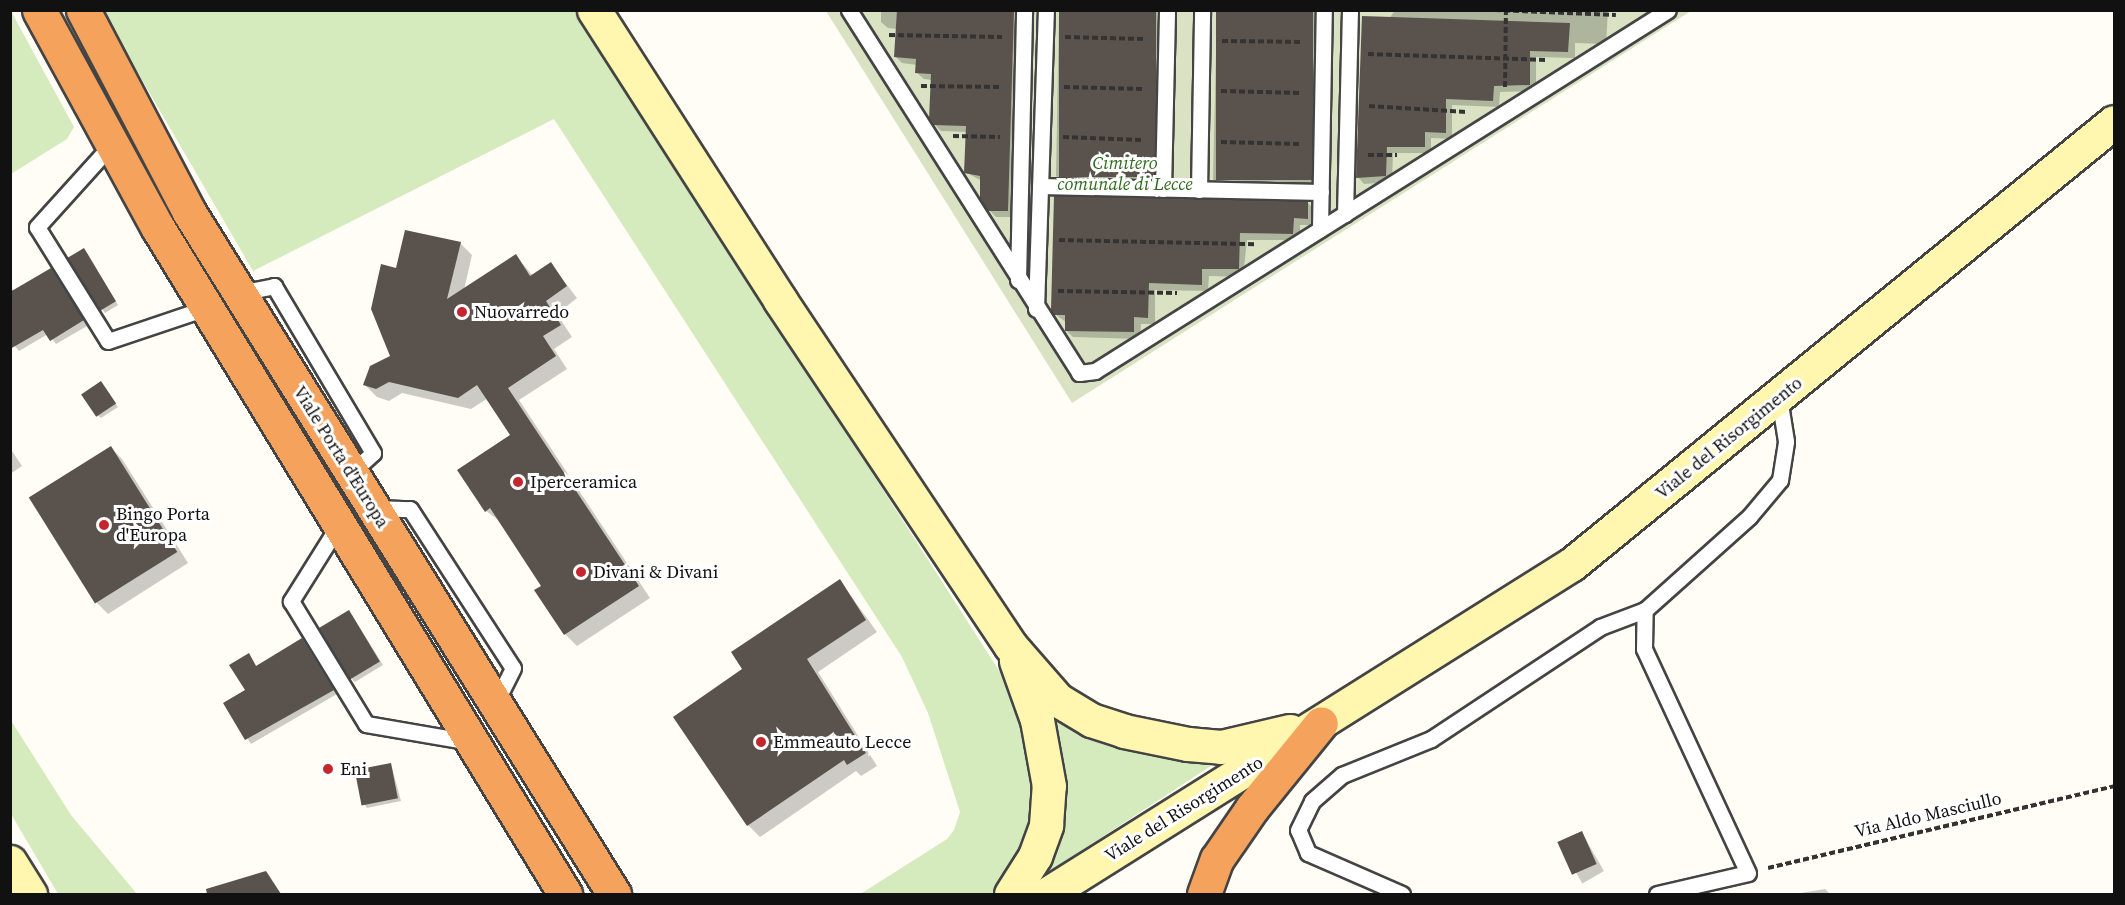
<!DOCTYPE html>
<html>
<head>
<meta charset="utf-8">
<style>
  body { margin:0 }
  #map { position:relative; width:2125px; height:905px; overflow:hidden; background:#fffdf5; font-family:"Source Serif 4",serif }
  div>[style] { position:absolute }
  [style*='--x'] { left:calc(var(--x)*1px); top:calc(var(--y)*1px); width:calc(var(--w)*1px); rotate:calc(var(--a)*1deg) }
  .green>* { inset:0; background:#d5ebbd }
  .cemetery>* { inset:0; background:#d9e3c4 }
  .shadow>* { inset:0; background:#0003; transform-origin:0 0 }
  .building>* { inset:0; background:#5a524d; transform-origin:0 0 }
  .path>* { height:4px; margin-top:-2px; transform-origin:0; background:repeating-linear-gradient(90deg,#333 0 6px,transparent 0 9px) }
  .roads { filter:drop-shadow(2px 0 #444) drop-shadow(-2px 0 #444) drop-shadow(0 2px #444) drop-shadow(0 -2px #444) }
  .lane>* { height:15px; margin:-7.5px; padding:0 7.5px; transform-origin:7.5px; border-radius:7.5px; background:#fff }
  .secondary>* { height:33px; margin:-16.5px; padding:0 16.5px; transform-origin:16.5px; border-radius:16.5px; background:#fff6b0 }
  .highway>* { height:33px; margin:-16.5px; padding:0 16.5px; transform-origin:16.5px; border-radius:16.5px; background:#f5a25d }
  .dots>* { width:16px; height:16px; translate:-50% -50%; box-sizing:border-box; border:3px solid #fff; border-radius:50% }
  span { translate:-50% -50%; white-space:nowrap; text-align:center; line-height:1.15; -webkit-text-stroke:6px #fff; paint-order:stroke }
  .park-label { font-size:18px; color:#2f6b1f; font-style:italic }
  .poi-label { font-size:18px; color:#111 }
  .left { translate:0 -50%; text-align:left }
  .street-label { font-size:18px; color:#111 }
  .frame { position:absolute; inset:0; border:12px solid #111; pointer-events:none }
</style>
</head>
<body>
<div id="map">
  <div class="green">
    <div style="clip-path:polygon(11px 11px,74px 127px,67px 139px,11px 174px)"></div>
    <div style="clip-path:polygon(102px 11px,576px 11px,1007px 683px,1038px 774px,1033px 816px,1020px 853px,994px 894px,862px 893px,947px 839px,954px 830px,960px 812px,928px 713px,902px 657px,554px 119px,253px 271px)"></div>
    <div style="clip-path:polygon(1048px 710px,1109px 742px,1149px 756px,1211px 761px,1214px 764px,1047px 873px,1042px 868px)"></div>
    <div style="clip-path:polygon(10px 719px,71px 815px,137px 894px,58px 894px,11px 814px)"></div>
  </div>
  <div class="cemetery">
    <div style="clip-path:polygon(826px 11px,1691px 11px,1072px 403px)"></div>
  </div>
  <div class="shadow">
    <div style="clip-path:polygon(871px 10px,1022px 10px,1014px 217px,996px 217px,989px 210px,982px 181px,965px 172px,967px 132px,941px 131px,934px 124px,932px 80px,924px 79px,917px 73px,917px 65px,902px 63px,895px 56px,897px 29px,888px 28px,881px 22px,881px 12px)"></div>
    <div style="clip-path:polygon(1059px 10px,1164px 10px,1159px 185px,1063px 183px,1056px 176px)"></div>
    <div style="clip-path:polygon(1217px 10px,1316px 10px,1320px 14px,1315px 189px,1220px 187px,1213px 179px)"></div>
    <div style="clip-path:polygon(1395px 10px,1608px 10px,1606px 44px,1575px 43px,1575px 58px,1536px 57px,1536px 91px,1500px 92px,1499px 107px,1452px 105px,1452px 139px,1431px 138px,1431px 153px,1393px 153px,1392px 182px,1364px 184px,1358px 177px,1389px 19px)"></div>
    <div style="clip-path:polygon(1308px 203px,1315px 210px,1314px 225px,1300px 225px,1300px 240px,1247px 240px,1243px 277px,1209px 276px,1208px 291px,1155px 290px,1155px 324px,1141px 324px,1140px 339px,1073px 337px,1066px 330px,1066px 322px,1055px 314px)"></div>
    <div style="clip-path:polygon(460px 243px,472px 255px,464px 290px,515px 255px,533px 276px,551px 264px,577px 298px,557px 314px,572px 337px,554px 349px,567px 369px,519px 400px,650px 598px,577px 646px,565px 634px,543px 586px,500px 521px,486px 511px,512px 435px,488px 398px,471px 409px,402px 393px,389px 401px,377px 397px,365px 385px,392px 356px,397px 270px)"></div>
    <div style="clip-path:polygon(87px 253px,118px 305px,105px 313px,70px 258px)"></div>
    <div style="clip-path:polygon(51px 270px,87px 326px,56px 344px,48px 334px,19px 351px,10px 340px,10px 285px,14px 292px)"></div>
    <div style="clip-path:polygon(104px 386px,118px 407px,101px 418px,97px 415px)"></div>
    <div style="clip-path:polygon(10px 448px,22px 466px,10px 474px)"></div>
    <div style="clip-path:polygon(111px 448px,122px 459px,188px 563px,108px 614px,97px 603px)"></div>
    <div style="clip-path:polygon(840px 581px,877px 632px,818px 672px,877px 766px,861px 776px,856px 771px,760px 837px,748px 825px,744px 670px)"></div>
    <div style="clip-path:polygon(352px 615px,383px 665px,355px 682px,352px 679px)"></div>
    <div style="clip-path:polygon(302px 640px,337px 694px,251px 744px,225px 704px,247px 691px,249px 655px,257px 667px)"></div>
    <div style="clip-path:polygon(391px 764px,401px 801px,367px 808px,364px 804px)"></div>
    <div style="left:1582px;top:833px;width:44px;height:25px;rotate:60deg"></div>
    <div style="clip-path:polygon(1825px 889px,1830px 894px,1795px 894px)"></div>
  </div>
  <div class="building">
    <div style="clip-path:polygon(897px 10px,1014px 10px,1008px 211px,988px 211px,980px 199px,980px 176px,964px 173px,966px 126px,933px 125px,929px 119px,931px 74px,915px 73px,916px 59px,894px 57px)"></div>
    <div style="left:1059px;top:10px;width:97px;height:167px"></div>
    <div style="left:1216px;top:10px;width:97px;height:170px"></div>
    <div style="clip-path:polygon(1362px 16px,1570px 23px,1568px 52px,1530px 51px,1530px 85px,1494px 86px,1493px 101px,1446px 99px,1446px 133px,1425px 132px,1425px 147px,1387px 147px,1386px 176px,1356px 178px)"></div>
    <div style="clip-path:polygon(1054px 196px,1308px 201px,1308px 219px,1294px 218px,1293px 234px,1240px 233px,1239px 269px,1202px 269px,1202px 285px,1149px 283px,1148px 318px,1134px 317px,1134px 332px,1065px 331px,1065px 315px,1054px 315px,1051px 310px)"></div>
    <div style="clip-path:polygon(405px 230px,461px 242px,447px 299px,516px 254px,530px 276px,551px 262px,567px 286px,546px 301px,561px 325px,543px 336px,556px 356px,508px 388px,639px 586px,564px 635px,534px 590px,541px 586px,490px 508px,485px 512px,457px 470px,510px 435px,477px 385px,458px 398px,389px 382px,376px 389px,363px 385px,370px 366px,390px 356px,371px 309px,381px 264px,396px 268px)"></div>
    <div style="left:84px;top:248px;width:62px;height:19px;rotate:59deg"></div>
    <div style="clip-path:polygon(51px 268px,84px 320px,50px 341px,43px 330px,10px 349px,10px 292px)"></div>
    <div style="left:101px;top:381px;width:27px;height:24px;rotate:56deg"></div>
    <div style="left:111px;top:446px;width:125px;height:97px;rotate:58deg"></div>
    <div style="clip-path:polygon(840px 579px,866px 620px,807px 659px,866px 753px,847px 765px,844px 760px,747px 826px,673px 717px,742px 669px,731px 652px)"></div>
    <div style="left:349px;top:610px;width:60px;height:35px;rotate:59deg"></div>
    <div style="clip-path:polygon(302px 638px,334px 690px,245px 740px,223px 703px,245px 690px,229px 665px,249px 653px,256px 666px)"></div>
    <div style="left:391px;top:763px;width:36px;height:37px;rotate:79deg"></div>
    <div style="left:1582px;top:831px;width:36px;height:27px;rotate:66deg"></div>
    <div style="clip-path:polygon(266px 871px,281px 894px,207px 894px,206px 889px)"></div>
  </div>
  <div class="path">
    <div style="--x:1495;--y:10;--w:121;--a:2.4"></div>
    <div style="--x:889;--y:35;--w:113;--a:1"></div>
    <div style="--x:1065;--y:37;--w:79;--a:1.5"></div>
    <div style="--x:1222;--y:41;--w:80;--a:0.7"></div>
    <div style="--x:1368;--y:54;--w:179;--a:1.9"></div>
    <div style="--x:921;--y:86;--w:80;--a:0.7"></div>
    <div style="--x:1064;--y:87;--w:79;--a:1.5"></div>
    <div style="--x:1505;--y:87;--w:77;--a:-89.3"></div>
    <div style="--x:1221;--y:91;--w:80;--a:1.4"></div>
    <div style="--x:1369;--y:106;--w:98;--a:3.5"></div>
    <div style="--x:953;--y:136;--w:47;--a:1.2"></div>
    <div style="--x:1063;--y:137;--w:79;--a:2.2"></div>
    <div style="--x:1221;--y:142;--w:79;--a:1.5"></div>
    <div style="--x:1368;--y:155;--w:29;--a:0"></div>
    <div style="--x:1059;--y:240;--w:197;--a:1.2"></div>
    <div style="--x:1058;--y:291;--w:119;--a:1"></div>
    <div style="--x:1768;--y:868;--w:356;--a:-13.3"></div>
  </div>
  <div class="roads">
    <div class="lane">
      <div style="--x:849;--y:10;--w:430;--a:57.6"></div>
      <div style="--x:1079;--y:373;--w:16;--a:-7"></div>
      <div style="--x:1095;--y:371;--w:677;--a:-32.21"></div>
      <div style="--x:112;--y:144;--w:112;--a:132.1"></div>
      <div style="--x:37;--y:227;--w:134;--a:58.1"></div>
      <div style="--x:108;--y:341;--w:103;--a:-18.6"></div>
      <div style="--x:1040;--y:186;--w:281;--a:1.2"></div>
      <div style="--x:1163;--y:189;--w:179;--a:-88.7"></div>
      <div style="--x:1199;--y:190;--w:180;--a:-89"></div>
      <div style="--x:1345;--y:214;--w:204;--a:-88.6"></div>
      <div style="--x:1320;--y:229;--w:219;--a:-89"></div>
      <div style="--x:1018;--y:280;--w:270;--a:-88.7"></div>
      <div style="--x:239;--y:293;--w:36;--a:-11"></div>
      <div style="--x:274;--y:286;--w:194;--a:59.3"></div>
      <div style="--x:373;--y:453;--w:30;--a:138"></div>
      <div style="--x:1036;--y:309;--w:299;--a:-88.1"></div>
      <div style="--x:373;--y:508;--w:37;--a:2"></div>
      <div style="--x:410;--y:509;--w:189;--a:57.1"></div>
      <div style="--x:513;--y:668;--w:40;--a:116.6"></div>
      <div style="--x:338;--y:526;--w:89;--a:122.1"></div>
      <div style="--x:291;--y:601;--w:144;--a:58.6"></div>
      <div style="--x:366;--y:724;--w:107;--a:9.7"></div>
      <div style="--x:1402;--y:894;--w:103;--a:-156.4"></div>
      <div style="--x:1308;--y:853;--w:25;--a:-113"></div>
      <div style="--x:1298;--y:830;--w:32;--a:-64"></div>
      <div style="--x:1312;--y:801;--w:40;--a:-41"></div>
      <div style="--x:1342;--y:775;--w:96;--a:-22"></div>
      <div style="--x:1431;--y:739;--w:203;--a:-33.5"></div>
      <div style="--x:1600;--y:627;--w:48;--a:-20.7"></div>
      <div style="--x:1657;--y:894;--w:93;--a:-13"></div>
      <div style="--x:1748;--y:873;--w:247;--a:-114.9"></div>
      <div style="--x:1644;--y:649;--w:39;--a:-89"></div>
      <div style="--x:1645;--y:610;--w:140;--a:-41.8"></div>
      <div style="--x:1749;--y:517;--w:48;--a:-50"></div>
      <div style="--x:1780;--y:480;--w:39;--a:-81"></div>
      <div style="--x:1786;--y:441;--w:44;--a:-99.2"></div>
    </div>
    <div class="secondary">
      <div style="--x:594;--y:10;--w:345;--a:57.3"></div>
      <div style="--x:780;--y:300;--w:415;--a:56.3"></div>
      <div style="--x:1010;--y:645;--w:73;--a:48.9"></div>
      <div style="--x:1058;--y:700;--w:39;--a:31"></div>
      <div style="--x:1091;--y:720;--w:35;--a:18"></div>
      <div style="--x:1124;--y:731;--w:65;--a:11.5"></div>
      <div style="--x:1188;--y:744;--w:33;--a:5"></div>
      <div style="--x:1221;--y:747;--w:71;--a:-13.1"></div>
      <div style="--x:10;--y:862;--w:38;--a:58"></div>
      <div style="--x:1011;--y:894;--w:45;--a:-57.7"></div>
      <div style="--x:1035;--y:856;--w:33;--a:-70"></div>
      <div style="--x:1046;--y:825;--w:39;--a:-86"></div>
      <div style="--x:1049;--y:786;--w:67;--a:-100.3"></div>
      <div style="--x:1037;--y:720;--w:63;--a:-109.6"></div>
      <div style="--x:1047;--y:894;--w:620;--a:-32.15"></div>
      <div style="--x:1572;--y:564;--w:699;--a:-39.2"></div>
    </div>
    <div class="highway">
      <div style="--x:39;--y:10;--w:248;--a:61.4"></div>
      <div style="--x:158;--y:228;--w:781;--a:58.57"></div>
      <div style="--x:83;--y:10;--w:228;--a:62.3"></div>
      <div style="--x:189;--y:212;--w:804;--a:58.07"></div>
      <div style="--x:1204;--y:894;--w:37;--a:-70"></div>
      <div style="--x:1217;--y:859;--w:62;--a:-55.5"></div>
      <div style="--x:1252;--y:808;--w:109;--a:-50.9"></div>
    </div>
  </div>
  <div class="dots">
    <div style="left:462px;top:312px;background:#c4262e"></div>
    <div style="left:518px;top:482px;background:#c4262e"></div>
    <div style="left:104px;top:525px;background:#c4262e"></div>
    <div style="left:581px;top:572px;background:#c4262e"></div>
    <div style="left:761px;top:742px;background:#c4262e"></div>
    <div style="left:328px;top:769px;background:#c4262e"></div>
  </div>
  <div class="park-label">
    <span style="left:1125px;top:174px">Cimitero<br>comunale di Lecce</span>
  </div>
  <div class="poi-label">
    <span class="left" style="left:474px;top:312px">Nuovarredo</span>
    <span class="left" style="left:530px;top:482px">Iperceramica</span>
    <span class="left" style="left:116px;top:525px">Bingo Porta<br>d'Europa</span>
    <span class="left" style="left:593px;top:572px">Divani &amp; Divani</span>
    <span class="left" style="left:773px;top:742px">Emmeauto Lecce</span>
    <span class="left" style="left:340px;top:769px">Eni</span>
  </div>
  <div class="street-label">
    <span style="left:1729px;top:438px;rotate:-39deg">Viale del Risorgimento</span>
    <span style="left:341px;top:457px;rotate:58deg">Viale Porta d'Europa</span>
    <span style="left:1184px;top:809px;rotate:-32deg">Viale del Risorgimento</span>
    <span style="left:1928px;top:815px;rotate:-13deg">Via Aldo Masciullo</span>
  </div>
  <div class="frame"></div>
</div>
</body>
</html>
